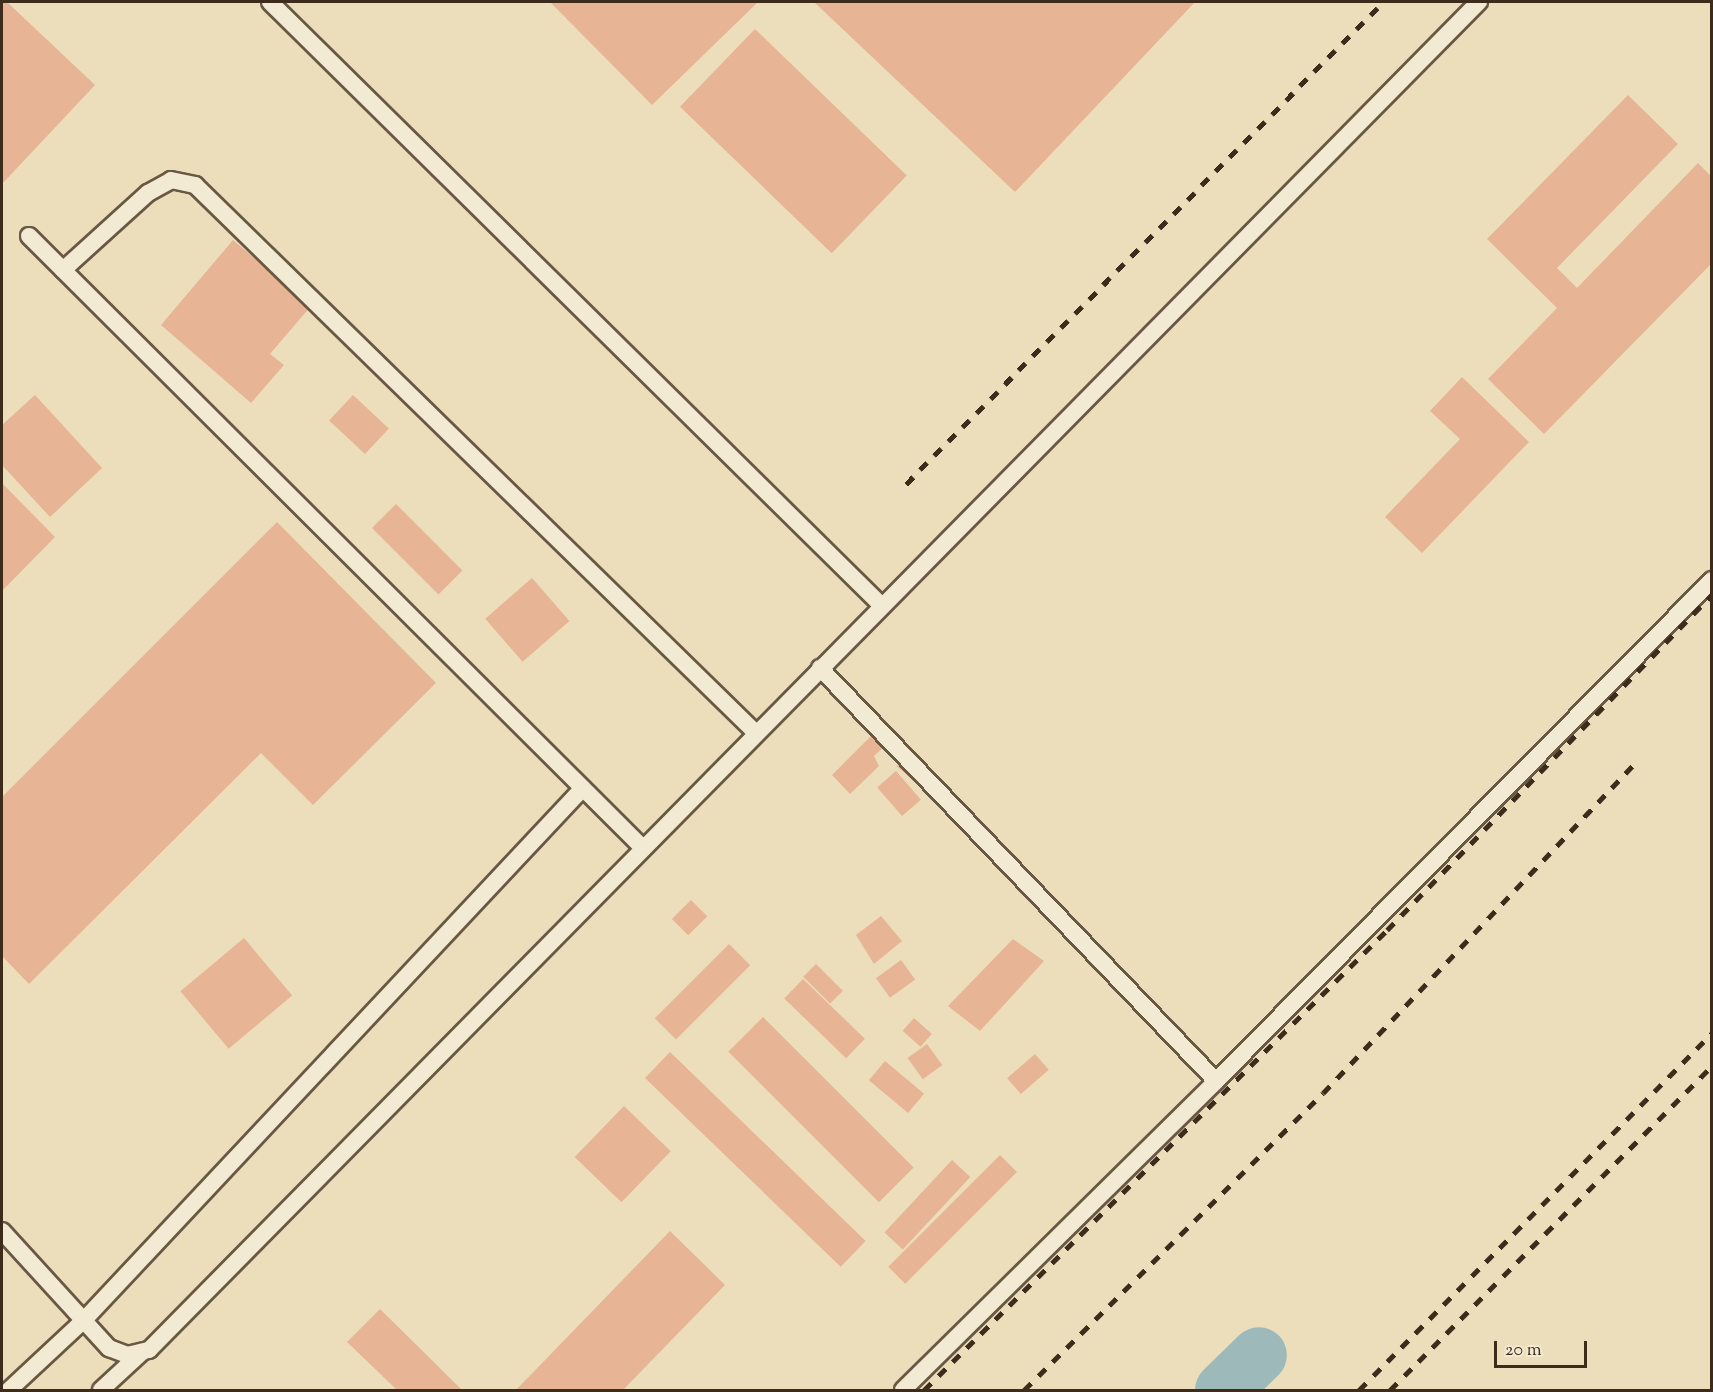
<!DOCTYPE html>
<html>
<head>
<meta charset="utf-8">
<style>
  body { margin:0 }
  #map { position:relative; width:1713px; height:1392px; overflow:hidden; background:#ecdebb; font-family:"Sorts Mill Goudy",serif }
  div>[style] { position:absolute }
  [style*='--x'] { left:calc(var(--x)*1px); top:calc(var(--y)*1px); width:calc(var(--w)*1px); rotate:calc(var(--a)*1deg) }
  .river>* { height:56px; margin:-28px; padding:0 28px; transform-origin:28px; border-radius:28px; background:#9db9ba }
  .building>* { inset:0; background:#e7b495; transform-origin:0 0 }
  .roads { filter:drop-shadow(2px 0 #695844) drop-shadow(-2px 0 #695844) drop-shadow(0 2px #695844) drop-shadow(0 -2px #695844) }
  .service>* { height:16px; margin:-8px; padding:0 8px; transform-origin:8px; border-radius:8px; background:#f3ead3 }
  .rail>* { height:4.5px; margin-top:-2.25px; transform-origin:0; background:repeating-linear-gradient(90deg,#3d2b1c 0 10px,transparent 0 20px) }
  span { translate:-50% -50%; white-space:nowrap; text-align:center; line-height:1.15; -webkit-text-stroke:4.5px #f3ead3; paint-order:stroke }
  .frame { position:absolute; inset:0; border:3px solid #3d2b1c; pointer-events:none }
  .scale { position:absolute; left:1494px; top:1341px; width:93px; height:27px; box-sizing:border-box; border:3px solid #3d2b1c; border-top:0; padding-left:8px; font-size:18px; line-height:21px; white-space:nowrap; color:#3d2b1c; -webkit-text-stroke:4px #f3ead3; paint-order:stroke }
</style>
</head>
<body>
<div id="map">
  <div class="river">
    <div style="--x:1223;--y:1390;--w:50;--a:-44.2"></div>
  </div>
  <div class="building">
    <div style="clip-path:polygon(2px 2px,7px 2px,95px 85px,2px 184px)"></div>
    <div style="clip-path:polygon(550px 2px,758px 2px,652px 105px)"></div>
    <div style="clip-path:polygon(814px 2px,1195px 2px,1015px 192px)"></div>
    <div style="left:755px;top:29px;width:211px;height:108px;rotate:44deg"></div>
    <div style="clip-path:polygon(1628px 95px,1678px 144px,1557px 268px,1577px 288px,1698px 163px,1712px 177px,1712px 263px,1544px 434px,1488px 379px,1557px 308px,1487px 239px)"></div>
    <div style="clip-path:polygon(233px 240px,311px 306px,270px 354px,284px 365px,251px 403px,161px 325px)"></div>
    <div style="clip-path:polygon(1462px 377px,1529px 442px,1422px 553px,1385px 517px,1460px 439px,1430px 411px)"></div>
    <div style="clip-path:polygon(35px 395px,102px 468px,50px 517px,2px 465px,2px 425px)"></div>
    <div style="left:353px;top:395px;width:49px;height:35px;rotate:43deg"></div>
    <div style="clip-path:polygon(2px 483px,55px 537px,2px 591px)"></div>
    <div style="left:396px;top:504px;width:94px;height:34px;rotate:45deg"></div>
    <div style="clip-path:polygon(277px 522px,436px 683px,313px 805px,261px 753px,29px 984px,2px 956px,2px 797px)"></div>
    <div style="left:532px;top:578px;width:57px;height:62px;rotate:49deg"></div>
    <div style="clip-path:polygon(877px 730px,889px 742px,874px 756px,879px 766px,850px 794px,832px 775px)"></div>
    <div style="left:904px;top:758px;width:23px;height:11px;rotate:41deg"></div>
    <div style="left:896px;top:771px;width:38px;height:25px;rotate:49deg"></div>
    <div style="left:691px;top:900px;width:23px;height:27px;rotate:45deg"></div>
    <div style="clip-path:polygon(881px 916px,902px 941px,874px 964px,856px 935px)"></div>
    <div style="left:244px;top:938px;width:75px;height:83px;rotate:50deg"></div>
    <div style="clip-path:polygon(1013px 939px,1044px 961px,980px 1031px,948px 1006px)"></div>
    <div style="left:729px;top:944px;width:30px;height:105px;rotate:45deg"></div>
    <div style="left:901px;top:960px;width:24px;height:31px;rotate:54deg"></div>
    <div style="left:816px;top:964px;width:38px;height:18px;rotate:45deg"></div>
    <div style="left:803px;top:979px;width:86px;height:27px;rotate:44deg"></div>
    <div style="left:763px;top:1017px;width:213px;height:49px;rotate:45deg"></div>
    <div style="left:914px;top:1018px;width:24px;height:17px;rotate:42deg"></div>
    <div style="left:927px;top:1044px;width:26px;height:24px;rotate:54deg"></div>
    <div style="left:670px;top:1052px;width:272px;height:36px;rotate:44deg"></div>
    <div style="left:1035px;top:1054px;width:21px;height:37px;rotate:49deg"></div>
    <div style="left:885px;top:1061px;width:51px;height:25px;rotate:40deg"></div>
    <div style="left:624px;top:1106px;width:65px;height:71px;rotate:44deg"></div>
    <div style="left:1000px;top:1155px;width:24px;height:158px;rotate:45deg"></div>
    <div style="left:952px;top:1160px;width:25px;height:99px;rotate:43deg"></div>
    <div style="clip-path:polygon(670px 1231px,725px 1285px,623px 1390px,516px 1390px)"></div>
    <div style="clip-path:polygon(380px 1309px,462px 1390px,397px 1390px,347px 1342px)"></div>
  </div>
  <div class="roads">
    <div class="service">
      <div style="--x:270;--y:2;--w:858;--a:44.62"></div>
      <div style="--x:29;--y:236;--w:867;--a:44.91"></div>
      <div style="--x:63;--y:270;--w:115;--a:-42.2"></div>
      <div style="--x:148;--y:193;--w:26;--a:-29"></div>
      <div style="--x:171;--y:180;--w:25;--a:12"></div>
      <div style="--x:195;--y:185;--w:784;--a:44.33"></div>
      <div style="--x:820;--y:668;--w:572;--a:46.2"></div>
      <div style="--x:2;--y:1231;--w:159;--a:47.6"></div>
      <div style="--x:109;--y:1348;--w:19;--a:21"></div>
      <div style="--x:127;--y:1355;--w:23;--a:-13"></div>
      <div style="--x:149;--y:1350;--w:1894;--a:-45.39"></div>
      <div style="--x:9;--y:1390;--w:103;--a:-43"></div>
      <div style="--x:84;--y:1320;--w:729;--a:-46.83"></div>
      <div style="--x:101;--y:1390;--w:56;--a:-42.8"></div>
      <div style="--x:903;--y:1390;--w:440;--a:-44.6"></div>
      <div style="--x:1216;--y:1081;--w:705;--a:-45.29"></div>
    </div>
  </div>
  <div class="rail">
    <div style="--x:906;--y:484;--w:678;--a:-45.3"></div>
    <div style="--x:924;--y:1390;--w:653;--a:-44.81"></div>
    <div style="--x:1387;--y:930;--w:467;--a:-45.9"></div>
    <div style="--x:1024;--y:1390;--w:421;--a:-44.8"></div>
    <div style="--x:1323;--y:1093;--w:450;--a:-46.6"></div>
    <div style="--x:1359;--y:1390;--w:502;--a:-45.32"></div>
    <div style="--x:1390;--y:1390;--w:457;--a:-45.2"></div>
  </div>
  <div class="frame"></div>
  <div class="scale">20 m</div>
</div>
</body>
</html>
